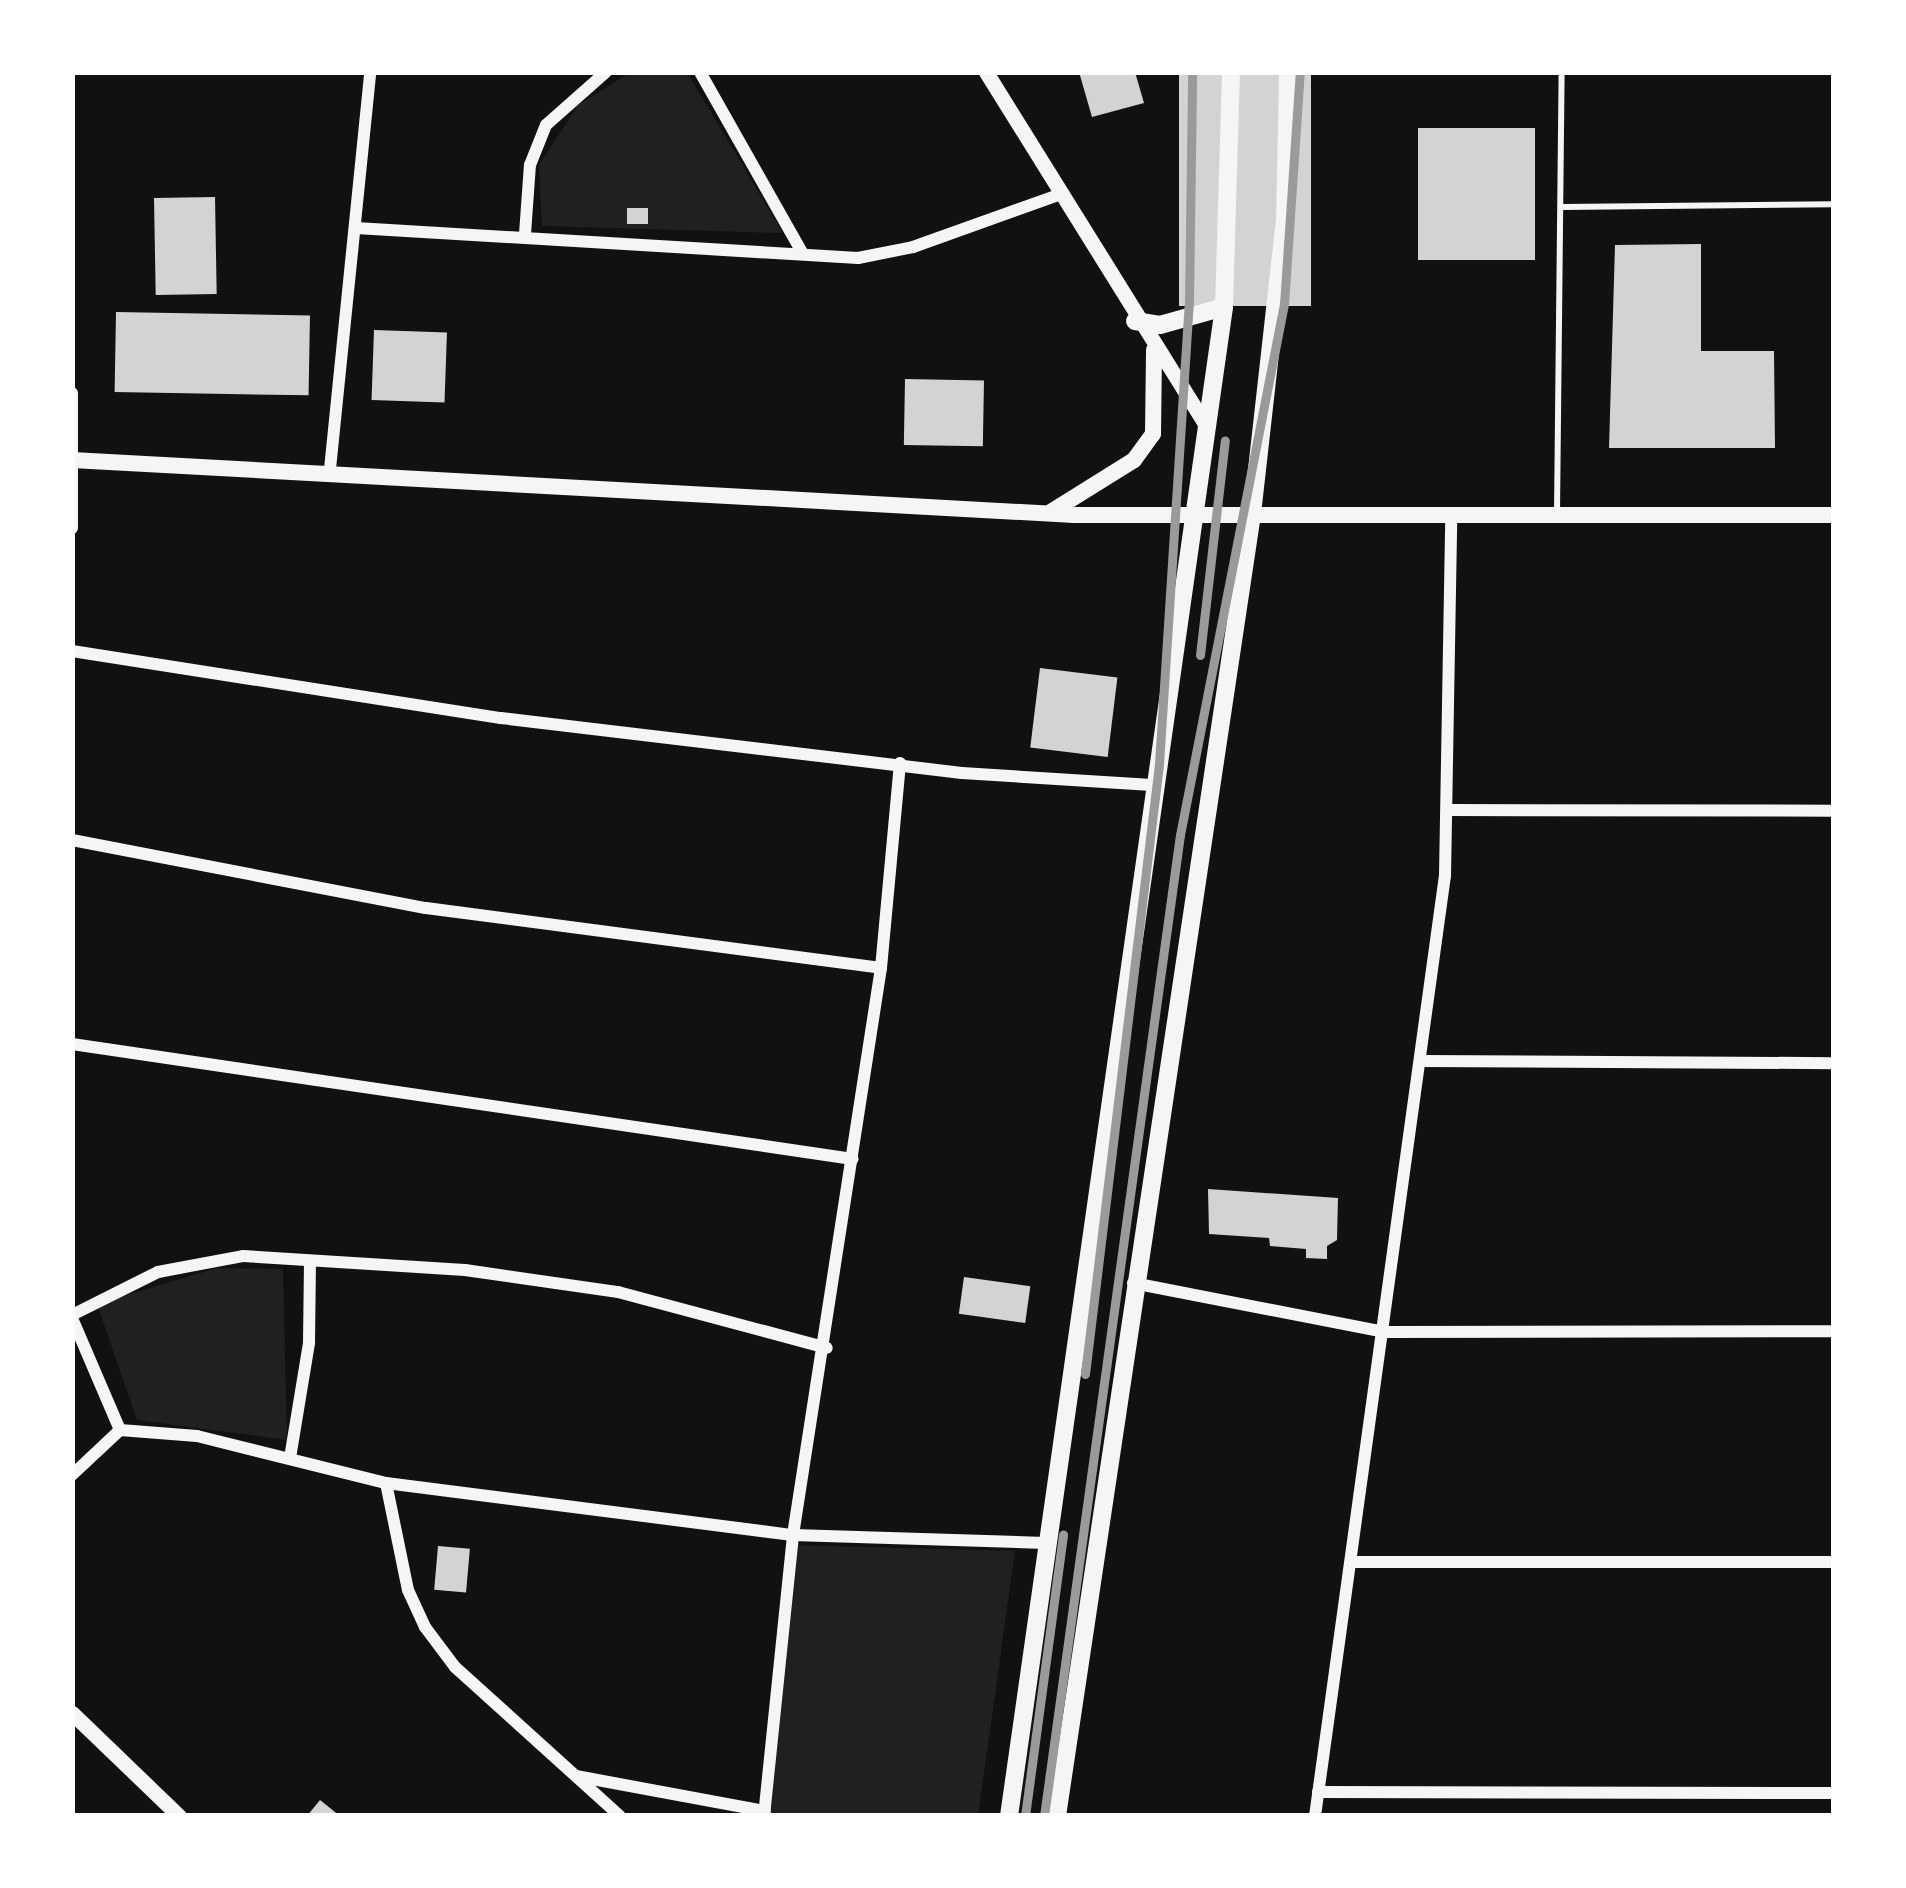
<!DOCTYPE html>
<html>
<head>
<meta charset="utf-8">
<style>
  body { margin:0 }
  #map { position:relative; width:1906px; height:1888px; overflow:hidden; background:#111; font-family:Helvetica,sans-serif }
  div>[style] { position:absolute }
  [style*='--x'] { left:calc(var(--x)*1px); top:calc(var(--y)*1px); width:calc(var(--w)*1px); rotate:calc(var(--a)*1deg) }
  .green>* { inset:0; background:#202020 }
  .building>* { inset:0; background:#d3d3d3; transform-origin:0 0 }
  .service>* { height:6px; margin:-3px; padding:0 3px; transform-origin:3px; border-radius:3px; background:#f5f5f5 }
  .minor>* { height:12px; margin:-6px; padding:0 6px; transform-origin:6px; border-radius:6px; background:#f5f5f5 }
  .tertiary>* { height:15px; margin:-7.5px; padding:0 7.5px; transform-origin:7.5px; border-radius:7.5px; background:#f5f5f5 }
  .secondary>* { height:16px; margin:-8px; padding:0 8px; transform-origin:8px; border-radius:8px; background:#f5f5f5 }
  .primary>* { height:18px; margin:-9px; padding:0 9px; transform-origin:9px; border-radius:9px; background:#f5f5f5 }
  .rail>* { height:9px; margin:-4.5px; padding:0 4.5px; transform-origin:4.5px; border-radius:4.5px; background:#9a9a9a }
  span { translate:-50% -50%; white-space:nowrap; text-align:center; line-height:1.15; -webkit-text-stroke:12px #fff; paint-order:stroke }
  .frame { position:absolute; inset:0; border:75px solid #fff; pointer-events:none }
</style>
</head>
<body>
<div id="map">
  <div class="green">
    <div style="clip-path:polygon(631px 72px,687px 72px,783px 233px,542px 226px,539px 165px,578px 105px)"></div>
    <div style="clip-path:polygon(217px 1268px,283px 1269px,287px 1440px,137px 1420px,97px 1304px)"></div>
    <div style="clip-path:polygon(791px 1545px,1015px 1551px,978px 1816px,768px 1816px)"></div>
  </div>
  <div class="building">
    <div style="clip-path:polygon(1079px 72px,1135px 72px,1144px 103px,1092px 117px)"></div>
    <div style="left:1179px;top:72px;width:132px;height:234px"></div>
    <div style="left:1418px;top:128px;width:117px;height:132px"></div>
    <div style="left:215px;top:197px;width:97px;height:61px;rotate:89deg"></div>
    <div style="left:627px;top:208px;width:21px;height:16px"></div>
    <div style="clip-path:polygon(1701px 244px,1701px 351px,1774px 351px,1775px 448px,1609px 448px,1615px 245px)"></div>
    <div style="left:116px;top:312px;width:194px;height:80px;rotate:1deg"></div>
    <div style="left:374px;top:330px;width:73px;height:70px;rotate:2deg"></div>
    <div style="left:905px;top:379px;width:79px;height:66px;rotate:1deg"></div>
    <div style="left:1040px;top:668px;width:78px;height:80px;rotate:7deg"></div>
    <div style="clip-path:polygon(1208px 1189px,1338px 1198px,1337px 1240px,1327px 1246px,1327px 1259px,1306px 1258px,1306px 1249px,1270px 1246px,1269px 1238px,1209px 1234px)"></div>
    <div style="left:964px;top:1277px;width:67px;height:37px;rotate:8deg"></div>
    <div style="left:438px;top:1546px;width:32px;height:44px;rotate:5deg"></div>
    <div style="clip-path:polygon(320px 1800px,340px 1816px,307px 1816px)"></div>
  </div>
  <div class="service">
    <div style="--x:1562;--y:207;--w:272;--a:-0.6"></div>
    <div style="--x:1557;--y:513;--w:441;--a:-89.4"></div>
  </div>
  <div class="minor">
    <div style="--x:700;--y:72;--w:207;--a:60.5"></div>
    <div style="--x:356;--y:228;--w:503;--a:3.42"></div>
    <div style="--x:858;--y:258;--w:56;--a:-11.3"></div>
    <div style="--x:913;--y:247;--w:154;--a:-19.7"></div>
    <div style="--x:525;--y:234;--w:69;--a:-85.9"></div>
    <div style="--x:530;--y:165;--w:43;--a:-68.2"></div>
    <div style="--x:546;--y:125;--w:80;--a:-41.5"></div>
    <div style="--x:72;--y:393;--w:135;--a:90"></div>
    <div style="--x:330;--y:469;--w:399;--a:-84.2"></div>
    <div style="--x:72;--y:651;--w:434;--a:8.9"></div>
    <div style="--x:501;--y:718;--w:464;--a:6.8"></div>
    <div style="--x:962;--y:773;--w:190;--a:3.6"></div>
    <div style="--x:1450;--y:810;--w:384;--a:0.1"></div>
    <div style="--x:72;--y:840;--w:360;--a:10.9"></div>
    <div style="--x:426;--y:908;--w:459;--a:7.5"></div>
    <div style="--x:72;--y:1044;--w:789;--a:8.38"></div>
    <div style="--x:1421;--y:1061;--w:413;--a:0.3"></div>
    <div style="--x:1133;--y:1283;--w:257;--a:11"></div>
    <div style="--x:1385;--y:1332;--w:449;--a:-0.1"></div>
    <div style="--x:72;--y:1315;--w:96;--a:-26.6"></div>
    <div style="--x:158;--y:1272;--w:86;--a:-10.7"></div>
    <div style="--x:243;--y:1256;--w:222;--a:3.6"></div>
    <div style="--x:465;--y:1270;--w:155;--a:8.2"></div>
    <div style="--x:618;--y:1292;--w:216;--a:15"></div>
    <div style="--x:72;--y:1318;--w:122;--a:66.8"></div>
    <div style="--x:290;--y:1458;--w:117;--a:-80.6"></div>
    <div style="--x:309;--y:1343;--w:82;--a:-89.3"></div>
    <div style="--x:72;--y:1475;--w:66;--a:-43.2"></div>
    <div style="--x:120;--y:1430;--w:77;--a:4.5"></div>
    <div style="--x:197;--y:1436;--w:195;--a:14"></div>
    <div style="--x:386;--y:1483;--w:410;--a:7.3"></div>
    <div style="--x:793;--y:1535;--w:252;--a:1.8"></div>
    <div style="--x:386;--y:1483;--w:109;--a:78.4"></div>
    <div style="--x:408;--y:1590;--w:41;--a:65.3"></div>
    <div style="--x:425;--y:1627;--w:50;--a:53.1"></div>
    <div style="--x:455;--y:1667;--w:222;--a:42.1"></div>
    <div style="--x:1351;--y:1562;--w:483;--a:0"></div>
    <div style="--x:576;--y:1776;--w:192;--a:10.5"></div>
    <div style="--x:1318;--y:1792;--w:516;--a:0.11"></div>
    <div style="--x:764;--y:1816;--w:282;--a:-84.1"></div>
    <div style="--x:793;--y:1535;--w:574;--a:-81.18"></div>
    <div style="--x:881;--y:968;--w:206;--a:-84.7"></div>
    <div style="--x:1315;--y:1816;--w:949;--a:-82.13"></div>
    <div style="--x:1445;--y:876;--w:359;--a:-89"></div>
  </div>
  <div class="tertiary">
    <div style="--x:986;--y:72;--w:418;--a:58.1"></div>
    <div style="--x:72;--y:1713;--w:149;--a:43.9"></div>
  </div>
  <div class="secondary">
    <div style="--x:72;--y:460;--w:1004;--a:3.14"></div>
    <div style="--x:1074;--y:515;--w:760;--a:0"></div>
    <div style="--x:1049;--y:513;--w:100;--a:-31.9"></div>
    <div style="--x:1134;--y:460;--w:32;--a:-54"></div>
    <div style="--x:1153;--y:434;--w:84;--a:-89.3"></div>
  </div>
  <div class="primary">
    <div style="--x:1135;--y:321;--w:25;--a:9"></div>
    <div style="--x:1160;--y:325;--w:66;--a:-15.7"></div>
    <div style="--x:1009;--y:1816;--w:1524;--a:-81.89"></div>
    <div style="--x:1224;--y:307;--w:235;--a:-88.3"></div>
    <div style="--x:1057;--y:1816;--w:1317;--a:-81.48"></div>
    <div style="--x:1252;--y:514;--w:295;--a:-83.6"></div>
    <div style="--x:1285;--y:221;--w:149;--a:-88.8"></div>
  </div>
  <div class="rail">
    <div style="--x:1200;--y:655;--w:216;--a:-83.4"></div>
    <div style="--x:1085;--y:1374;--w:614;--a:-83.08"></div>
    <div style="--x:1159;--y:764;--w:465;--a:-86.3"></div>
    <div style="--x:1189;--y:300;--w:228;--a:-89.2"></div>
    <div style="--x:1025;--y:1816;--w:284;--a:-82.3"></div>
    <div style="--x:1044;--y:1816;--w:990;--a:-82.11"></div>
    <div style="--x:1180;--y:835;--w:541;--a:-78.92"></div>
    <div style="--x:1284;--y:304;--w:233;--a:-86.1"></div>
  </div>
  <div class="frame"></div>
</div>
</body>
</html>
